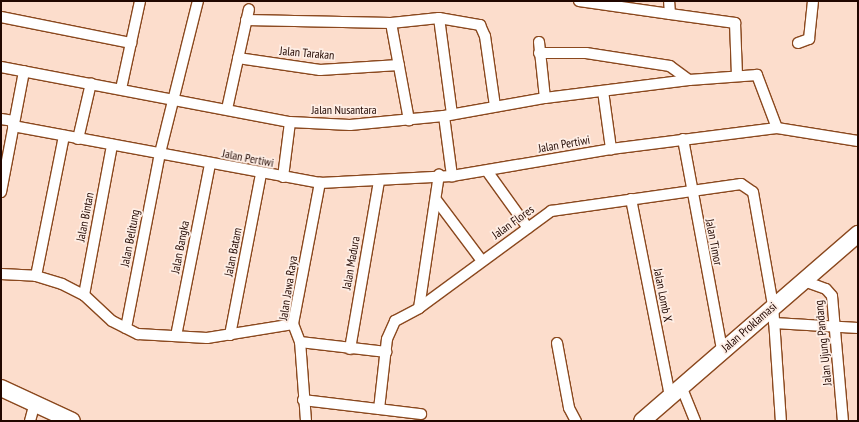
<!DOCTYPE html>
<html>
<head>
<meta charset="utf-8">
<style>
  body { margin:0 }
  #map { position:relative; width:859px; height:422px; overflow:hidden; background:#fcddcc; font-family:"PT Sans Narrow",sans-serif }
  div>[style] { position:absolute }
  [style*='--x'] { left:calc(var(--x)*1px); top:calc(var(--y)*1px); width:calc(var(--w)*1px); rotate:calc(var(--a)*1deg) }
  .roads { filter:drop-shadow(1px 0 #8a481e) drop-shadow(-1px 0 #8a481e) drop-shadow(0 1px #8a481e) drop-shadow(0 -1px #8a481e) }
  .street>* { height:10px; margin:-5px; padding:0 5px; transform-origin:5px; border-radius:5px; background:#fff }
  .primary>* { height:16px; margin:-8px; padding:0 8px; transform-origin:8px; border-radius:8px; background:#fff }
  span { translate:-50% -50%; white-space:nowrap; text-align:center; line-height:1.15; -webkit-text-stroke:3.5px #feeee5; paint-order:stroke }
  .street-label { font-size:12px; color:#210700 }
  .frame { position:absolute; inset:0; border:2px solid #210700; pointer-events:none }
</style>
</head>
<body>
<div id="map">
  <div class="roads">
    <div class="street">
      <div style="--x:579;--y:1;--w:92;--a:8.1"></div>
      <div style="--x:670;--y:14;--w:13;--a:-94"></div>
      <div style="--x:670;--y:14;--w:66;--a:7.9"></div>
      <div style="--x:735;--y:23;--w:51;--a:87.8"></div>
      <div style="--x:1;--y:17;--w:133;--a:11.3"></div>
      <div style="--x:439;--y:18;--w:97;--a:82.3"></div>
      <div style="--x:246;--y:20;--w:145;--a:1.2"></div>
      <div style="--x:391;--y:23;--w:48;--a:-5.9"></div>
      <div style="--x:439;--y:18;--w:42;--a:9.7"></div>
      <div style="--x:480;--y:25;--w:12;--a:66"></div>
      <div style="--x:485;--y:36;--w:71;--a:81.9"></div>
      <div style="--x:391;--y:23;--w:99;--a:79.5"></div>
      <div style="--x:539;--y:42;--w:56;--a:83.9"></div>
      <div style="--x:798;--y:43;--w:12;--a:-20"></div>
      <div style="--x:809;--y:39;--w:38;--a:-84"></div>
      <div style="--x:238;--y:58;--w:83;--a:8.3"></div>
      <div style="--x:320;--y:70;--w:79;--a:-3.6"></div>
      <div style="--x:1;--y:67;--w:294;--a:10.8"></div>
      <div style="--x:290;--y:122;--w:60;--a:2.9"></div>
      <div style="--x:350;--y:125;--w:94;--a:-5.5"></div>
      <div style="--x:444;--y:116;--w:103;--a:-10.1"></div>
      <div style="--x:545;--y:98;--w:145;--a:-7.1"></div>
      <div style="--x:121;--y:89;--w:90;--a:-77.8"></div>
      <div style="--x:603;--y:91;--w:59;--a:82.1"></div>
      <div style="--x:227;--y:109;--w:102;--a:-77.6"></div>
      <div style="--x:444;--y:116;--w:61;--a:82.4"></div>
      <div style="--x:1;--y:119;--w:13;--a:9"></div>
      <div style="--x:13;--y:126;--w:312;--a:10.5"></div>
      <div style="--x:320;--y:183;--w:132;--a:-3"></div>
      <div style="--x:452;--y:176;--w:161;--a:-9.6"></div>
      <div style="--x:611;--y:149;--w:167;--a:-7.2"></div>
      <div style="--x:777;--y:128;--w:57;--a:-110.7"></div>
      <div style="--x:757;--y:75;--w:68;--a:175.8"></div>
      <div style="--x:689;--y:80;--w:24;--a:-144"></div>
      <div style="--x:670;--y:66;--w:85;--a:-171.2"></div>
      <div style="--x:586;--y:53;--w:47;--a:180"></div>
      <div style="--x:777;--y:128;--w:82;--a:9.1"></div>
      <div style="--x:78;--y:139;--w:57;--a:-76.9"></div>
      <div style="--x:683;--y:139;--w:215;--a:79.5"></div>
      <div style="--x:487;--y:171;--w:70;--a:54.3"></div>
      <div style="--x:283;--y:177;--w:55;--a:-82.7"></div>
      <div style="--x:1;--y:192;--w:123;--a:-79.2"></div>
      <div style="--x:631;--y:199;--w:201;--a:78.8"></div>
      <div style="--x:437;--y:201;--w:75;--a:53.1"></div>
      <div style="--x:1;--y:274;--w:35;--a:3"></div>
      <div style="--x:36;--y:276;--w:27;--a:17"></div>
      <div style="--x:62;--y:284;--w:25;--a:27"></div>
      <div style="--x:84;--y:295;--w:38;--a:43"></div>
      <div style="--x:112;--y:321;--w:29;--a:27"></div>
      <div style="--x:138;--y:334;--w:69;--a:3.3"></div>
      <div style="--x:207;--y:338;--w:87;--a:-9.2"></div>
      <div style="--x:36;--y:276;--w:143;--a:-78.7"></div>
      <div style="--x:804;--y:281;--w:23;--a:20"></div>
      <div style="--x:826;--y:289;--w:9;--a:49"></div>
      <div style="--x:832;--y:296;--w:125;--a:85"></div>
      <div style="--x:84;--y:295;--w:153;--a:-79.4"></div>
      <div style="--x:419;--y:308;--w:135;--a:-81.5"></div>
      <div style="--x:774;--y:323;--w:84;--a:3.4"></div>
      <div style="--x:126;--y:328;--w:178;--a:-79"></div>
      <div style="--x:160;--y:153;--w:157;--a:-76"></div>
      <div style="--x:230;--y:335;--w:164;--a:-79.1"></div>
      <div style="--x:176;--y:336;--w:175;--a:-78.8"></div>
      <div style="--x:300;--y:342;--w:87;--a:6.6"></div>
      <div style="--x:557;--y:343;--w:66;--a:79.5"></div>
      <div style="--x:569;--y:408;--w:15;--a:62"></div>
      <div style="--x:350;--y:349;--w:170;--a:-80.2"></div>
      <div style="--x:681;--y:386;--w:38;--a:68"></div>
      <div style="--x:303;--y:400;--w:119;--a:6.8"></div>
      <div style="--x:379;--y:409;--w:70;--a:-83.5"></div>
      <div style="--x:387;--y:339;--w:20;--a:-66"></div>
      <div style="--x:395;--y:321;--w:27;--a:-28"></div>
      <div style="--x:419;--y:308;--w:164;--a:-36.3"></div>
      <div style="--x:551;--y:211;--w:192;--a:-8.1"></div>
      <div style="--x:741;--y:184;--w:14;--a:34"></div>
      <div style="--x:753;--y:192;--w:115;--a:80"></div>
      <div style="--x:773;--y:305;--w:116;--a:86.1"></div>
      <div style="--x:30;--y:421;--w:20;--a:-75"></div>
      <div style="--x:306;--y:421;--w:79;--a:-94.3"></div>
      <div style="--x:300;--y:342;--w:19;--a:-111"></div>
      <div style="--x:293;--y:324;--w:144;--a:-79.2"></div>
    </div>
    <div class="primary">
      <div style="--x:1;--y:388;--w:78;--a:24.9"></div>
      <div style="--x:642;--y:421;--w:286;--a:-40.9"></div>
    </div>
  </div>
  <div class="street-label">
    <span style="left:307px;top:53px;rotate:5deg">Jalan Tarakan</span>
    <span style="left:344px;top:110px">Jalan Nusantara</span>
    <span style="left:564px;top:144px;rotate:-10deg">Jalan Pertiwi</span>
    <span style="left:248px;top:158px;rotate:11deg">Jalan Pertiwi</span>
    <span style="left:85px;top:217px;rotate:-79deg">Jalan Bintan</span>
    <span style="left:513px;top:222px;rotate:-36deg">Jalan Flores</span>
    <span style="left:130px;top:238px;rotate:-79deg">Jalan Belitung</span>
    <span style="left:714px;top:242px;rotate:79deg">Jalan Timor</span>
    <span style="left:180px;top:247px;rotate:-79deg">Jalan Bangka</span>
    <span style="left:233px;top:252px;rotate:-79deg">Jalan Batam</span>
    <span style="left:351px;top:263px;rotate:-80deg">Jalan Madura</span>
    <span style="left:288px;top:288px;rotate:-81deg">Jalan Jawa Raya</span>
    <span style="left:663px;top:295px;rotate:79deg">Jalan Lomb X</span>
    <span style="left:749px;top:327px;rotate:-41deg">Jalan Proklamasi</span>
    <span style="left:823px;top:343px;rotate:-96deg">Jalan Ujung Pandang</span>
  </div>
  <div class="frame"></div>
</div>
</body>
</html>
